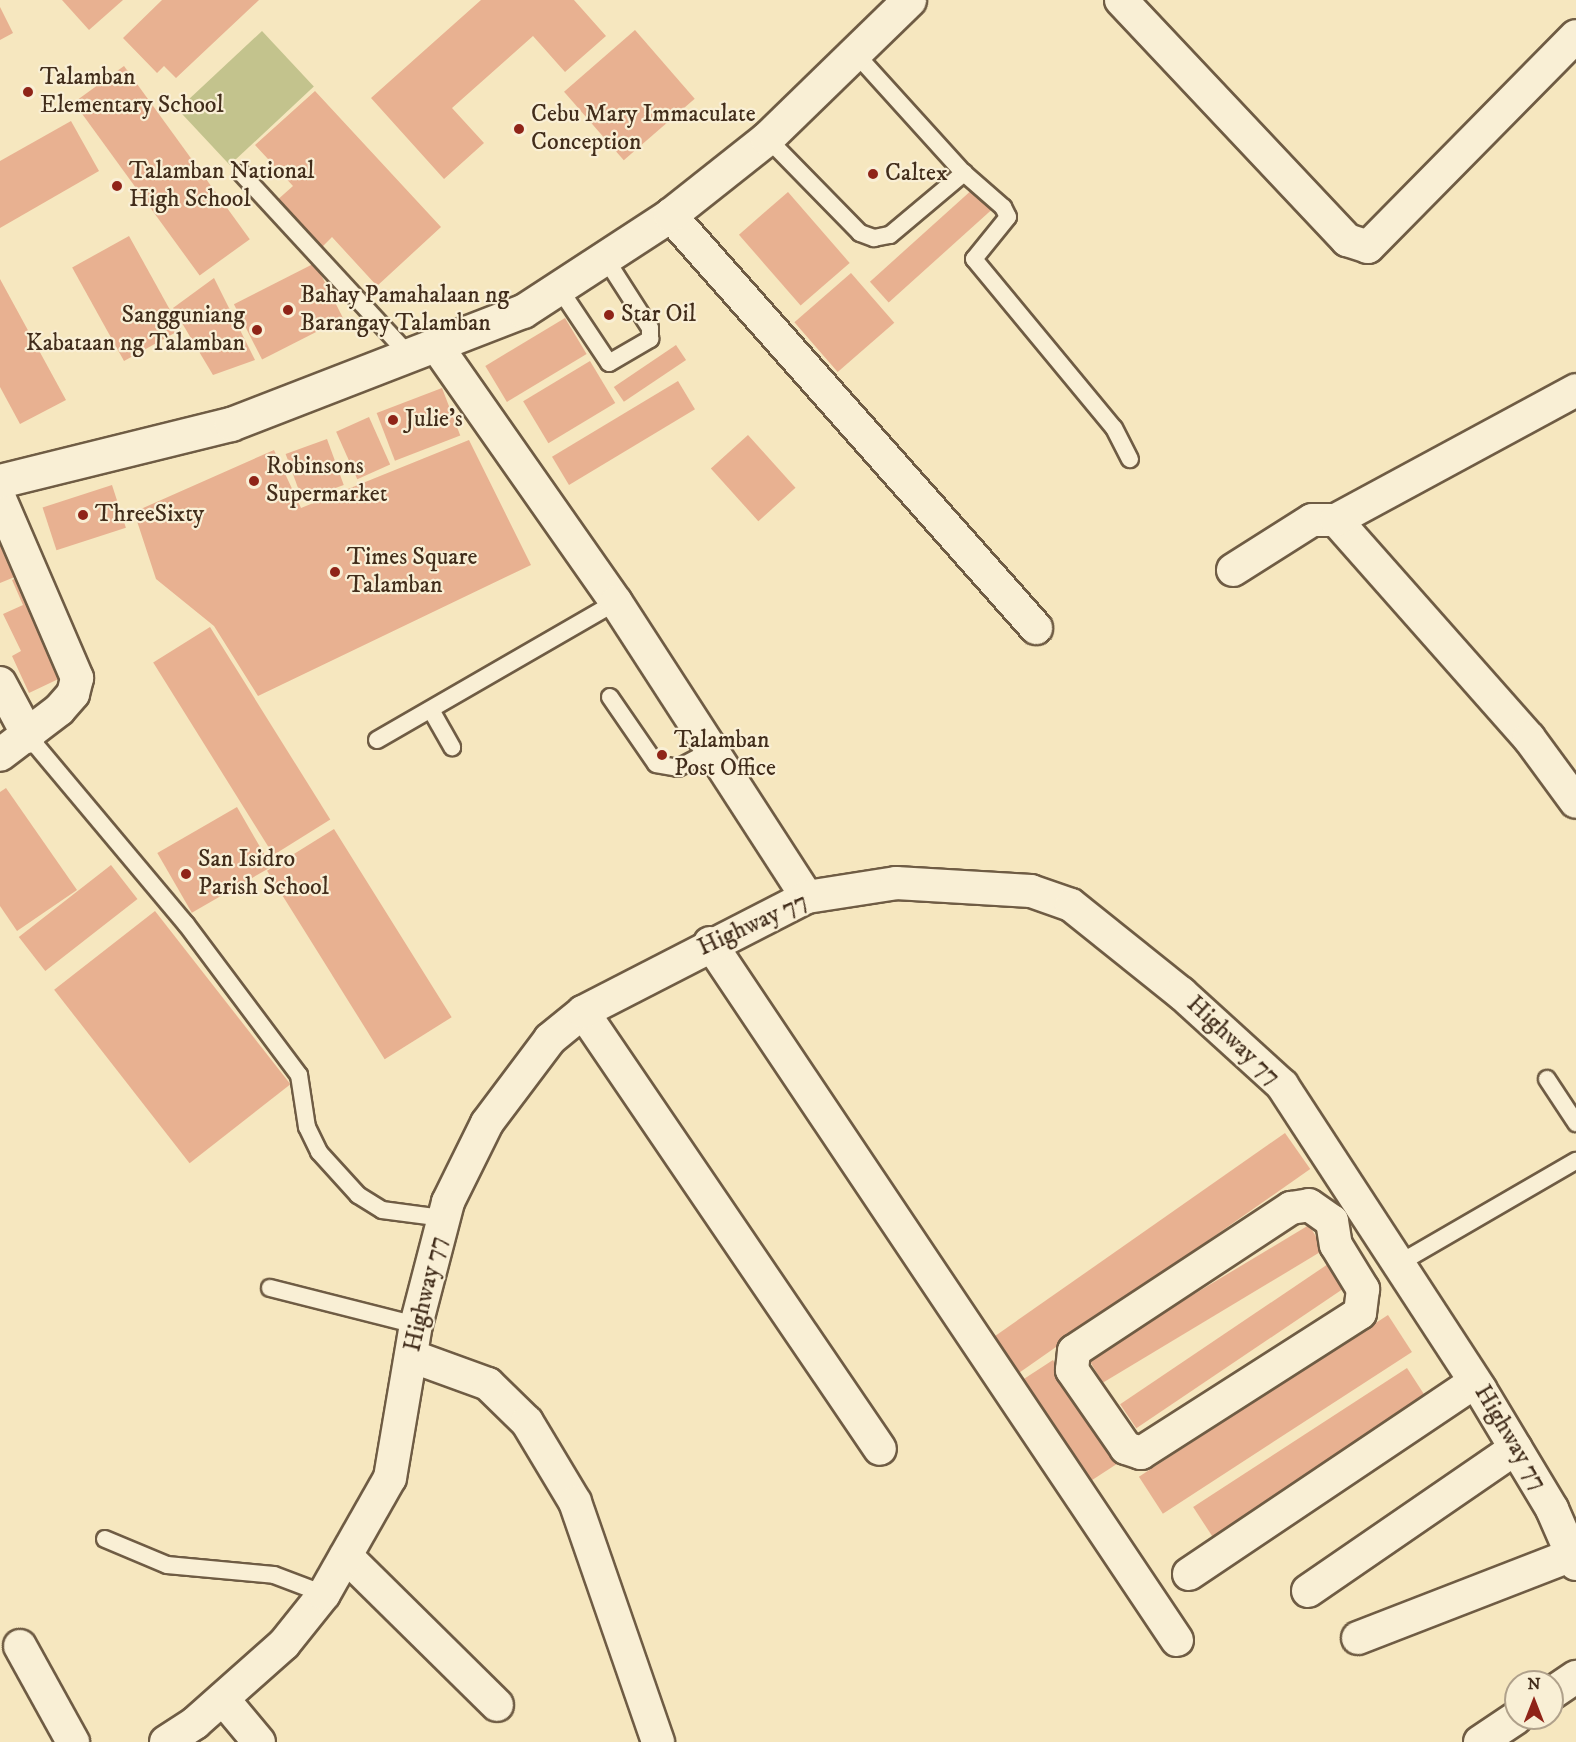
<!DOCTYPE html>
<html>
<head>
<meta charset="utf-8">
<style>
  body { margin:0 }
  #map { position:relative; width:1576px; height:1742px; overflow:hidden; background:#f6e7bf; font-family:"IM FELL DW Pica",serif }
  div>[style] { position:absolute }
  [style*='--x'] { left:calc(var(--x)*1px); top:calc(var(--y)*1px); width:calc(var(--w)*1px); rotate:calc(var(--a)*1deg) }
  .green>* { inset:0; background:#c3c38d; transform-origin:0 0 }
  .building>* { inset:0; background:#e8b191; transform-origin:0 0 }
  .roads { filter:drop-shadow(2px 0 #6f5c44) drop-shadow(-2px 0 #6f5c44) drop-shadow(0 2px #6f5c44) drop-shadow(0 -2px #6f5c44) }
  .service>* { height:16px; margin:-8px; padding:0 8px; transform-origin:8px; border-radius:8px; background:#f9efd5 }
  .minor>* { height:32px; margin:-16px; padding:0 16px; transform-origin:16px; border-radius:16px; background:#f9efd5 }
  .secondary>* { height:33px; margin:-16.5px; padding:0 16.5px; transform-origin:16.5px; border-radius:16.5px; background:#f9efd5 }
  .dots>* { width:16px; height:16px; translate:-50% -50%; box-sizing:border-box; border:3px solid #f9efd5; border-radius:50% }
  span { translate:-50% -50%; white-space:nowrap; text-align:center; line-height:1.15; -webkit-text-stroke:4.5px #f9efd5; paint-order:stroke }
  .poi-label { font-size:24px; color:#422d1b }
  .left { translate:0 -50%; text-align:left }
  .right { translate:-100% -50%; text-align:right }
  .street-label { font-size:24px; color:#422d1b }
  .north { position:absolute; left:1504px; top:1670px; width:60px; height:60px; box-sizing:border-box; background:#f9efd5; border:2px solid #b0a18b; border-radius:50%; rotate:0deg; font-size:16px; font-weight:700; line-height:24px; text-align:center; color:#422d1b }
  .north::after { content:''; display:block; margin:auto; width:21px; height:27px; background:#8f2418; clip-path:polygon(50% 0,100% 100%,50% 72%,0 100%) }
</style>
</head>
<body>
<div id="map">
  <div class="green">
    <div style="left:262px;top:31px;width:76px;height:115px;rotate:47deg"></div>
  </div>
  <div class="building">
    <div style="clip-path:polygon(62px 0,123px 0,89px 30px)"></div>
    <div style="clip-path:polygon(162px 0,259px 0,176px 78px,164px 66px,157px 73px,123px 38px)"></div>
    <div style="clip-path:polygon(481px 0,574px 0,606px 36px,565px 72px,533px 36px,452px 108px,484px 143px,444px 179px,371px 98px)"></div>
    <div style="clip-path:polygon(0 7px,13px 33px,0 40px)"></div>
    <div style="left:635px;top:30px;width:91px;height:94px;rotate:49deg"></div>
    <div style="left:124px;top:66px;width:214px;height:62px;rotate:54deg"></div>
    <div style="clip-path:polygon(315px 91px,441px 227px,377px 286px,332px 237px,319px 250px,275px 202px,293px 186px,255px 145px)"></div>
    <div style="clip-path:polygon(71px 121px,99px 171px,0 228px,0 161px)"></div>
    <div style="left:974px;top:188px;width:28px;height:140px;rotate:48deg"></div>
    <div style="left:788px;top:192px;width:94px;height:65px;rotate:49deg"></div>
    <div style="left:129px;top:236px;width:107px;height:65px;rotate:61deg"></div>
    <div style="left:315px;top:263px;width:62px;height:91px;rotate:63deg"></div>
    <div style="left:851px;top:273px;width:66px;height:75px;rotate:49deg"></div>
    <div style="clip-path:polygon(214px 278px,255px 360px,213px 375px,173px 308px)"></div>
    <div style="clip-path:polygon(0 279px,66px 400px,20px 424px,0 387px)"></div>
    <div style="left:565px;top:318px;width:42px;height:93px;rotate:59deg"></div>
    <div style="left:676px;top:345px;width:18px;height:75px;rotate:56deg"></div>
    <div style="left:590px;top:361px;width:49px;height:78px;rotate:59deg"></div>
    <div style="left:678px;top:381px;width:33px;height:147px;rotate:59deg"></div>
    <div style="left:442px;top:388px;width:51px;height:70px;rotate:69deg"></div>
    <div style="left:369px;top:417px;width:52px;height:36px;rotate:66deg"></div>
    <div style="left:748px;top:435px;width:71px;height:50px;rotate:48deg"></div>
    <div style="left:327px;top:439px;width:49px;height:44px;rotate:70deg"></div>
    <div style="clip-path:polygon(469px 440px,531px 565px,258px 696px,214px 626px,156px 579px,134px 512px,274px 450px,301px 508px)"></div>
    <div style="left:112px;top:485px;width:45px;height:73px;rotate:72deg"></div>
    <div style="clip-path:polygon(0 529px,22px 574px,0 583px)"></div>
    <div style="clip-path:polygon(23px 575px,71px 673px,29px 693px,12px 656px,21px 651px,3px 614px,23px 605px,12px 580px)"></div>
    <div style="left:210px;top:627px;width:227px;height:67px;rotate:58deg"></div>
    <div style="clip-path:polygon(6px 788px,77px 890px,17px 931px,0 906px,0 792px)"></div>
    <div style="left:237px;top:807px;width:69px;height:92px;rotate:60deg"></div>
    <div style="left:334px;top:829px;width:222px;height:79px;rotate:58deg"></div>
    <div style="left:111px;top:865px;width:43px;height:117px;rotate:52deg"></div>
    <div style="left:155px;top:911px;width:220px;height:128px;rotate:52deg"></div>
    <div style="left:1285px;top:1133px;width:44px;height:364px;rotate:55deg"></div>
    <div style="left:1309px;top:1225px;width:29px;height:258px;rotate:59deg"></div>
    <div style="left:1334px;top:1260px;width:29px;height:258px;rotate:56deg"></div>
    <div style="left:1388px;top:1315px;width:44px;height:297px;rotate:57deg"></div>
    <div style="left:1053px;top:1360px;width:122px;height:38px;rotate:57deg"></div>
    <div style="left:1407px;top:1368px;width:42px;height:255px;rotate:57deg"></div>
  </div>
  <div class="roads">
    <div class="service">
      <div style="--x:855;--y:53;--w:162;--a:47.8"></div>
      <div style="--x:964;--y:173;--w:52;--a:41.1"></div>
      <div style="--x:1003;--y:207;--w:11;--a:63"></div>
      <div style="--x:1008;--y:217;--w:54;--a:129"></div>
      <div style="--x:974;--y:259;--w:219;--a:50.4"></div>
      <div style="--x:1114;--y:428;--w:35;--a:63"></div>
      <div style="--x:767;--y:138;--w:133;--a:45.6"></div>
      <div style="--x:860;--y:233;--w:15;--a:20"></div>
      <div style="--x:874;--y:238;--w:16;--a:-11"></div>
      <div style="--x:890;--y:235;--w:97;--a:-40"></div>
      <div style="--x:242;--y:174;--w:251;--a:47.3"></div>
      <div style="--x:559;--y:288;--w:90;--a:56.3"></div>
      <div style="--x:609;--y:363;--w:48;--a:-30.3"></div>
      <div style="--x:650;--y:339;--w:11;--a:-90"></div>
      <div style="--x:650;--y:328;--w:83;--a:-122.7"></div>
      <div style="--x:610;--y:697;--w:81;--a:55.5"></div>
      <div style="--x:656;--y:764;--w:22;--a:10"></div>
      <div style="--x:678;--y:768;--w:40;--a:-28"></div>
      <div style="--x:431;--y:710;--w:43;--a:60.4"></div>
      <div style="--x:29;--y:737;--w:244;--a:50"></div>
      <div style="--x:186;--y:924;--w:189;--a:53.2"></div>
      <div style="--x:299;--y:1075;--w:53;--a:81.3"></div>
      <div style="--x:307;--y:1127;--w:28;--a:64"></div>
      <div style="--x:319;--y:1152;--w:58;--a:47.8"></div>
      <div style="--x:358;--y:1195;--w:28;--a:32"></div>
      <div style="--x:382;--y:1210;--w:62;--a:7.5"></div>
      <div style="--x:377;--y:740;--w:276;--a:-30"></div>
      <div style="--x:1547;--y:1079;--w:53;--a:56.6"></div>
      <div style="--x:1398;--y:1264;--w:206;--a:-30.1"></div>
      <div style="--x:270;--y:1288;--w:151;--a:14.2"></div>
      <div style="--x:105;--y:1539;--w:67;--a:22.8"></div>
      <div style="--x:167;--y:1565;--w:107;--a:5.3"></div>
      <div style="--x:274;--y:1575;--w:53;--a:20.8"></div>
    </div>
    <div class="minor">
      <div style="--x:1121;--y:0;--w:330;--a:46.7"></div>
      <div style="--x:1347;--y:240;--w:22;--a:18"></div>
      <div style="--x:1368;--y:247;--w:296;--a:-45.4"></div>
      <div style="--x:670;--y:215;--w:552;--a:48.45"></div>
      <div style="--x:438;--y:348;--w:310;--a:55"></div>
      <div style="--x:616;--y:602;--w:351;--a:57.1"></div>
      <div style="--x:0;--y:499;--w:195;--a:66.7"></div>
      <div style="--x:77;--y:678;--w:16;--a:104"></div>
      <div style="--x:73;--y:694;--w:21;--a:131"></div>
      <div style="--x:59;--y:710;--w:74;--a:142.7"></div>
      <div style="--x:1336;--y:520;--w:291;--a:48.5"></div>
      <div style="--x:1529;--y:738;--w:79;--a:53.7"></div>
      <div style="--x:1233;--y:570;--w:93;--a:-32.3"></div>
      <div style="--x:1312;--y:520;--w:24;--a:0"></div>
      <div style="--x:1336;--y:520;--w:273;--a:-28.4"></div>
      <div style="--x:0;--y:683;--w:61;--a:61.8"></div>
      <div style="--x:710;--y:943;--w:839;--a:56.18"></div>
      <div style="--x:583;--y:1012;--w:528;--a:55.8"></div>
      <div style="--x:1309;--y:1205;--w:28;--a:35"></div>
      <div style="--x:1332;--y:1221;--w:24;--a:81"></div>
      <div style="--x:1336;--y:1245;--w:52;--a:58.5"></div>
      <div style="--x:1363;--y:1289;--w:24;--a:97"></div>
      <div style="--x:1360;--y:1313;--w:260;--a:147.4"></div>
      <div style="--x:1141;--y:1453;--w:16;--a:-162"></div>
      <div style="--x:1126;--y:1448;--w:95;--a:-124.7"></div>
      <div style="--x:1072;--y:1370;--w:19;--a:-84"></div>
      <div style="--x:1074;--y:1351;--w:260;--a:-33.4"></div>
      <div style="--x:1291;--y:1208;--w:18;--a:-9"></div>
      <div style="--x:411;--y:1356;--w:82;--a:20"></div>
      <div style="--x:488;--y:1384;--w:54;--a:44.3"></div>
      <div style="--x:527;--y:1422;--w:93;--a:59"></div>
      <div style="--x:575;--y:1502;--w:254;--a:70.9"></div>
      <div style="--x:346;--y:1556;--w:212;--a:44.6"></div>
      <div style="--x:1189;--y:1574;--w:344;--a:-33.9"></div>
      <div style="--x:1308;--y:1591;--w:252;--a:-34.5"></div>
      <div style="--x:1358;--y:1638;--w:230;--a:-21.2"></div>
      <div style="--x:20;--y:1646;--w:110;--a:61.1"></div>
      <div style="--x:1552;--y:1693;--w:29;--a:-34"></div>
      <div style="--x:223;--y:1699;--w:56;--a:50.1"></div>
      <div style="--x:166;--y:1742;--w:35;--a:-33"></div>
      <div style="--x:195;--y:1723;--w:119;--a:-41.6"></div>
      <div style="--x:284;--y:1644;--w:64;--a:-51.3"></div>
      <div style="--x:324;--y:1594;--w:133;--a:-60.4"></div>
      <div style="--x:390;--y:1478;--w:155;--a:-80.4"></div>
      <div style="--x:416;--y:1325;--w:127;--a:-75.4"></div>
      <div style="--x:448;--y:1202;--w:88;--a:-63.7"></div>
      <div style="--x:487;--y:1123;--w:105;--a:-53.1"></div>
      <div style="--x:550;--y:1039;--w:43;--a:-39.3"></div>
      <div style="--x:583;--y:1012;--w:252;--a:-27.2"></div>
      <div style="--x:807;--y:897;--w:90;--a:-8.9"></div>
      <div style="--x:896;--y:883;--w:135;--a:3.4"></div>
      <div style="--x:1031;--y:891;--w:42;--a:19.3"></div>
      <div style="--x:1071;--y:905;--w:141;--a:38.7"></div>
      <div style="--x:1181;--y:993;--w:137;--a:42.3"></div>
      <div style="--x:1282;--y:1085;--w:363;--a:56.9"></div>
      <div style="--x:1480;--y:1389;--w:140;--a:59"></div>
      <div style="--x:1552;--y:1509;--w:60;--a:66.4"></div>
      <div style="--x:1480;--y:1742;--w:43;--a:-33.7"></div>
    </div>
    <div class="secondary">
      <div style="--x:0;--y:481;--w:238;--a:-13.9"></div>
      <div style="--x:231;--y:424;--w:313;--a:-21.2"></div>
      <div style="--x:523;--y:311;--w:176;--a:-33.1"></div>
      <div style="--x:670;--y:215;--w:124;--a:-38.4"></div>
      <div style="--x:767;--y:138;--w:198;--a:-44.2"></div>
    </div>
  </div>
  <div class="dots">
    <div style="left:28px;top:92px;background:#8f2418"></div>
    <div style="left:519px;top:129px;background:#8f2418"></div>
    <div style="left:873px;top:174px;background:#8f2418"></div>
    <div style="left:117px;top:186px;background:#8f2418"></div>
    <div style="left:288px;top:310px;background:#8f2418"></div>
    <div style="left:609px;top:315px;background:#8f2418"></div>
    <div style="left:257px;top:330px;background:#8f2418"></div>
    <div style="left:393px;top:420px;background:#8f2418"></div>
    <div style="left:254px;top:481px;background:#8f2418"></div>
    <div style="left:83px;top:515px;background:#8f2418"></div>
    <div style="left:335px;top:572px;background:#8f2418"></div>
    <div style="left:662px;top:755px;background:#8f2418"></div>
    <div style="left:186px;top:874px;background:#8f2418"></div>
  </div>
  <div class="poi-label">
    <span class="left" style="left:40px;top:92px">Talamban<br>Elementary School</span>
    <span class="left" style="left:531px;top:129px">Cebu Mary Immaculate<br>Conception</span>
    <span class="left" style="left:129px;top:186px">Talamban National<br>High School</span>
    <span class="left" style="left:885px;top:174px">Caltex</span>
    <span class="left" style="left:300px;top:310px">Bahay Pamahalaan ng<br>Barangay Talamban</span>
    <span class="left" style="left:621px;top:315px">Star Oil</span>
    <span class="right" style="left:245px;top:330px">Sangguniang<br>Kabataan ng Talamban</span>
    <span class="left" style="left:405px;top:420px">Julie's</span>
    <span class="left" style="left:266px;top:481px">Robinsons<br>Supermarket</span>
    <span class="left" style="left:95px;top:515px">ThreeSixty</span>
    <span class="left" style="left:347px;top:572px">Times Square<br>Talamban</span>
    <span class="left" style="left:674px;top:755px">Talamban<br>Post Office</span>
    <span class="left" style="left:198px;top:874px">San Isidro<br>Parish School</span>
  </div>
  <div class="street-label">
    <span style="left:753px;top:925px;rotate:-25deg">Highway 77</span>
    <span style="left:1233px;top:1041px;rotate:43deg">Highway 77</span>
    <span style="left:426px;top:1294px;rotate:-77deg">Highway 77</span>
    <span style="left:1510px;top:1438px;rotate:59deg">Highway 77</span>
  </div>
  <div class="north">N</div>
</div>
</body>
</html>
